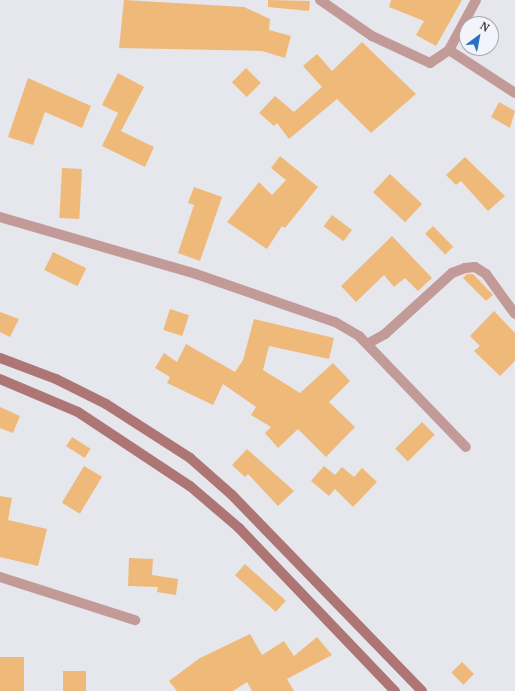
<!DOCTYPE html>
<html>
<head>
<meta charset="utf-8">
<style>
  body { margin:0 }
  #map { position:relative; width:515px; height:691px; overflow:hidden; background:#e6e6ed; font-family:"PT Serif",serif }
  div>[style] { position:absolute }
  [style*='--x'] { left:calc(var(--x)*1px); top:calc(var(--y)*1px); width:calc(var(--w)*1px); rotate:calc(var(--a)*1deg) }
  .building>* { inset:0; background:#efba79; transform-origin:0 0 }
  .street>* { height:10px; margin:-5px; padding:0 5px; transform-origin:5px; border-radius:5px; background:#c29b99 }
  .secondary>* { height:10px; margin:-5px; padding:0 5px; transform-origin:5px; border-radius:5px; background:#ad7674 }
  span { translate:-50% -50%; white-space:nowrap; text-align:center; line-height:1.15; -webkit-text-stroke:3px #f3f3fb; paint-order:stroke }
  .north { position:absolute; left:459px; top:16px; width:40px; height:40px; box-sizing:border-box; background:#f3f3fb; border:1px solid #a8a8ae; border-radius:50%; rotate:32deg; font-size:11px; font-weight:700; line-height:16px; text-align:center; color:#38383b }
  .north::after { content:''; display:block; margin:auto; width:14px; height:18px; background:#2872c2; clip-path:polygon(50% 0,100% 100%,50% 72%,0 100%) }
</style>
</head>
<body>
<div id="map">
  <div class="building">
    <div style="clip-path:polygon(124px 0,244px 7px,270px 19px,269px 30px,291px 36px,285px 58px,262px 51px,119px 48px)"></div>
    <div style="clip-path:polygon(268px 0,310px 1px,309px 11px,268px 7px)"></div>
    <div style="clip-path:polygon(391px 0,462px 0,436px 46px,416px 35px,424px 21px,389px 7px)"></div>
    <div style="clip-path:polygon(362px 42px,416px 94px,371px 133px,337px 99px,289px 139px,277px 123px,274px 126px,259px 113px,275px 96px,294px 112px,322px 87px,303px 66px,317px 54px,332px 71px)"></div>
    <div style="left:246px;top:68px;width:21px;height:20px;rotate:45deg"></div>
    <div style="clip-path:polygon(118px 73px,144px 87px,121px 131px,154px 147px,145px 167px,102px 146px,118px 113px,102px 105px)"></div>
    <div style="clip-path:polygon(28px 78px,91px 106px,82px 128px,45px 112px,33px 145px,8px 137px)"></div>
    <div style="clip-path:polygon(499px 102px,515px 111px,510px 128px,491px 117px)"></div>
    <div style="clip-path:polygon(280px 156px,318px 187px,285px 228px,282px 226px,267px 249px,227px 222px,259px 182px,272px 195px,286px 180px,271px 168px)"></div>
    <div style="clip-path:polygon(465px 157px,505px 196px,488px 211px,461px 181px,456px 185px,446px 175px)"></div>
    <div style="left:62px;top:168px;width:20px;height:50px;rotate:3deg"></div>
    <div style="left:390px;top:174px;width:44px;height:25px;rotate:43deg"></div>
    <div style="clip-path:polygon(194px 187px,222px 197px,200px 261px,178px 253px,194px 205px,188px 203px)"></div>
    <div style="left:332px;top:215px;width:25px;height:14px;rotate:37deg"></div>
    <div style="left:433px;top:226px;width:29px;height:11px;rotate:46deg"></div>
    <div style="clip-path:polygon(392px 236px,432px 278px,418px 291px,405px 278px,394px 287px,384px 275px,356px 302px,341px 286px)"></div>
    <div style="left:53px;top:252px;width:37px;height:20px;rotate:26deg"></div>
    <div style="clip-path:polygon(467px 274px,473px 274px,493px 295px,486px 301px,463px 278px)"></div>
    <div style="left:170px;top:309px;width:20px;height:22px;rotate:18deg"></div>
    <div style="clip-path:polygon(494px 311px,515px 333px,515px 361px,500px 376px,474px 351px,480px 346px,470px 336px)"></div>
    <div style="clip-path:polygon(0 312px,19px 319px,10px 337px,0 332px)"></div>
    <div style="clip-path:polygon(254px 319px,334px 338px,329px 359px,269px 346px,263px 370px,300px 393px,333px 363px,350px 381px,329px 402px,355px 427px,326px 457px,298px 429px,278px 448px,265px 433px,271px 427px,251px 415px,256px 407px,223px 384px,213px 405px,167px 383px,170px 377px,155px 368px,164px 353px,177px 362px,186px 344px,235px 372px,243px 360px)"></div>
    <div style="clip-path:polygon(0 407px,20px 416px,13px 433px,0 428px)"></div>
    <div style="left:422px;top:422px;width:18px;height:38px;rotate:45deg"></div>
    <div style="left:72px;top:437px;width:22px;height:11px;rotate:32deg"></div>
    <div style="clip-path:polygon(247px 449px,294px 491px,278px 506px,248px 474px,245px 477px,232px 465px)"></div>
    <div style="left:84px;top:466px;width:21px;height:43px;rotate:31deg"></div>
    <div style="clip-path:polygon(324px 466px,335px 475px,342px 467px,354px 477px,362px 468px,377px 482px,353px 507px,335px 489px,329px 496px,311px 481px)"></div>
    <div style="clip-path:polygon(0 496px,12px 498px,8px 520px,47px 529px,38px 566px,0 557px)"></div>
    <div style="clip-path:polygon(129px 558px,153px 559px,152px 575px,178px 579px,176px 595px,157px 592px,158px 587px,128px 586px)"></div>
    <div style="left:245px;top:564px;width:55px;height:15px;rotate:42deg"></div>
    <div style="clip-path:polygon(250px 634px,262px 655px,284px 641px,294px 656px,317px 637px,332px 655px,287px 679px,294px 691px,252px 691px,247px 682px,233px 691px,177px 691px,169px 681px,200px 658px)"></div>
    <div style="left:0;top:657px;width:24px;height:34px"></div>
    <div style="left:462px;top:662px;width:17px;height:15px;rotate:45deg"></div>
    <div style="left:63px;top:671px;width:23px;height:20px"></div>
  </div>
  <div class="street">
    <div style="--x:320;--y:0;--w:63;--a:34.7"></div>
    <div style="--x:372;--y:36;--w:64;--a:25"></div>
    <div style="--x:430;--y:63;--w:23;--a:-34"></div>
    <div style="--x:449;--y:50;--w:57;--a:-61.6"></div>
    <div style="--x:449;--y:50;--w:79;--a:33.1"></div>
    <div style="--x:0;--y:217;--w:204;--a:16.2"></div>
    <div style="--x:196;--y:274;--w:147;--a:19.1"></div>
    <div style="--x:335;--y:322;--w:28;--a:30"></div>
    <div style="--x:359;--y:336;--w:154;--a:46.1"></div>
    <div style="--x:367;--y:344;--w:21;--a:-29"></div>
    <div style="--x:385;--y:334;--w:91;--a:-42.3"></div>
    <div style="--x:452;--y:273;--w:14;--a:-21"></div>
    <div style="--x:465;--y:268;--w:10;--a:-6"></div>
    <div style="--x:475;--y:267;--w:13;--a:32"></div>
    <div style="--x:486;--y:274;--w:49;--a:54.1"></div>
    <div style="--x:0;--y:577;--w:142;--a:17.7"></div>
  </div>
  <div class="secondary">
    <div style="--x:0;--y:358;--w:60;--a:20.6"></div>
    <div style="--x:56;--y:379;--w:56;--a:26.6"></div>
    <div style="--x:106;--y:404;--w:100;--a:32.7"></div>
    <div style="--x:190;--y:458;--w:56;--a:41.4"></div>
    <div style="--x:232;--y:495;--w:273;--a:45.9"></div>
    <div style="--x:0;--y:379;--w:85;--a:22.9"></div>
    <div style="--x:78;--y:412;--w:134;--a:33.5"></div>
    <div style="--x:190;--y:486;--w:65;--a:40.6"></div>
    <div style="--x:239;--y:528;--w:226;--a:46.3"></div>
  </div>
  <div class="north">N</div>
</div>
</body>
</html>
